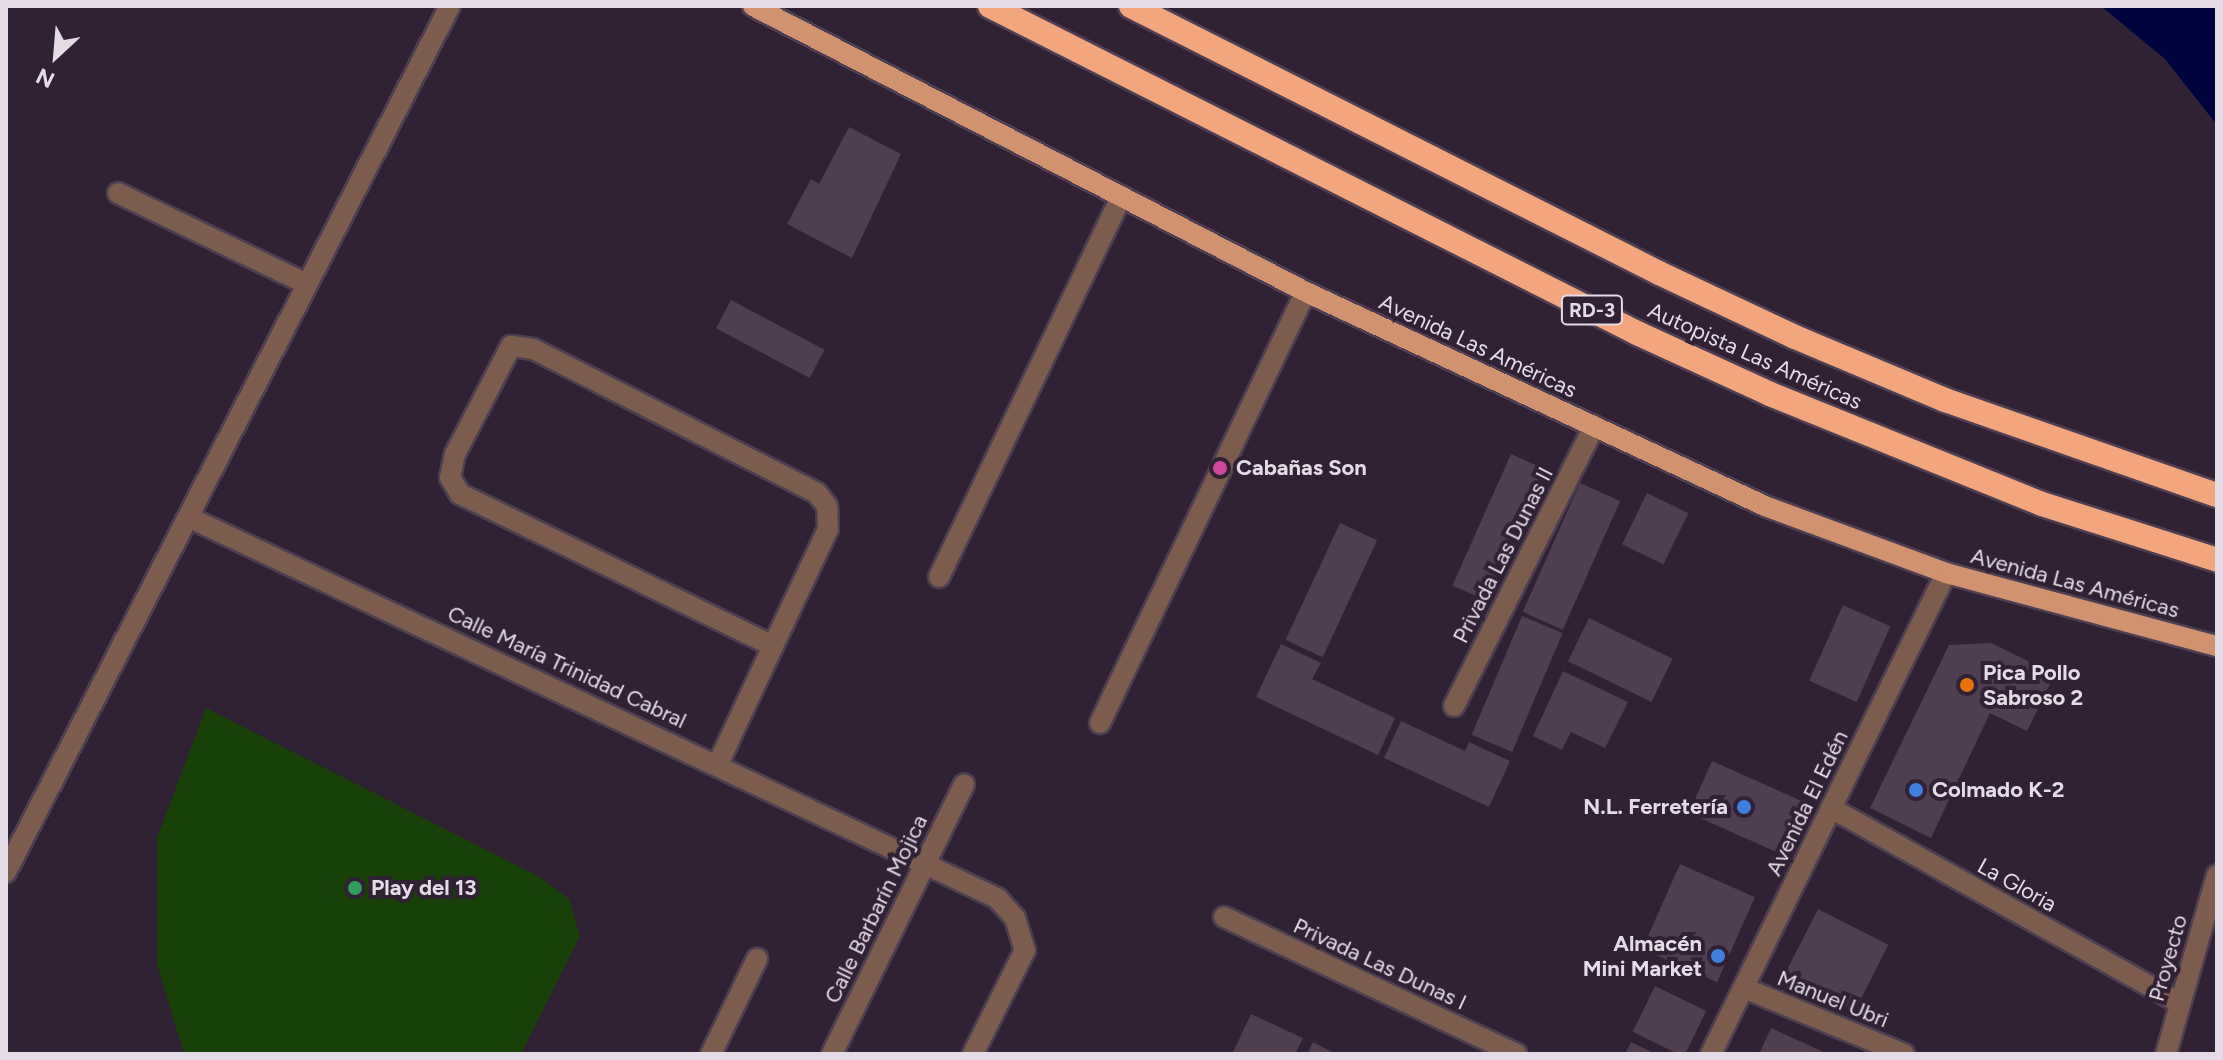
<!DOCTYPE html>
<html>
<head>
<meta charset="utf-8">
<style>
  body { margin:0 }
  #map { position:relative; width:2223px; height:1060px; overflow:hidden; background:#302134; font-family:Figtree,sans-serif }
  div>[style] { position:absolute }
  [style*='--x'] { left:calc(var(--x)*1px); top:calc(var(--y)*1px); width:calc(var(--w)*1px); rotate:calc(var(--a)*1deg) }
  .green>* { inset:0; background:#174107 }
  .water>* { inset:0; background:#00043c }
  .building>* { inset:0; background:#4f3d50; transform-origin:0 0 }
  .roads { filter:drop-shadow(2px 0 #4d3f51) drop-shadow(-2px 0 #4d3f51) drop-shadow(0 2px #4d3f51) drop-shadow(0 -2px #4d3f51) }
  .minor>* { height:20px; margin:-10px; padding:0 10px; transform-origin:10px; border-radius:10px; background:#7c5d4d }
  .major>* { height:20px; margin:-10px; padding:0 10px; transform-origin:10px; border-radius:10px; background:#d19270 }
  .highway>* { height:24px; margin:-12px; padding:0 12px; transform-origin:12px; border-radius:12px; background:#f3a67d }
  .dots>* { width:22px; height:22px; translate:-50% -50%; box-sizing:border-box; border:4px solid #302134; border-radius:50% }
  span { translate:-50% -50%; white-space:nowrap; text-align:center; line-height:1.15; -webkit-text-stroke:8px #302134; paint-order:stroke }
  .shield-label span { padding:2px 6px; background:#302134; border:2px solid; border-radius:6px; -webkit-text-stroke-width:0 }
  .shield-label { font-size:20px; color:#e5dbe7; font-weight:700 }
  .street-label { font-size:22px; color:#e5dbe7 }
  .poi-label { font-size:22px; color:#e5dbe7; font-weight:700 }
  .left { translate:0 -50%; text-align:left }
  .right { translate:-100% -50%; text-align:right }
  .frame { position:absolute; inset:0; border:8px solid #e5dbe7; pointer-events:none }
  .north { position:absolute; left:16px; top:16px; width:80px; height:80px; -webkit-text-stroke:6px #302134; paint-order:stroke; rotate:206deg; font-size:22px; font-weight:700; line-height:32px; text-align:center; color:#e5dbe7 }
  .north::after { content:''; display:block; margin:auto; width:28px; height:36px; background:#e5dbe7; clip-path:polygon(50% 0,100% 100%,50% 72%,0 100%) }
</style>
</head>
<body>
<div id="map">
  <div class="green">
    <div style="clip-path:polygon(206px 708px,538px 876px,569px 899px,580px 936px,521px 1054px,184px 1054px,157px 964px,157px 838px)"></div>
  </div>
  <div class="water">
    <div style="clip-path:polygon(2101px 6px,2217px 6px,2217px 125px,2165px 59px)"></div>
  </div>
  <div class="building">
    <div style="clip-path:polygon(849px 127px,901px 154px,852px 258px,787px 224px,811px 179px,819px 184px)"></div>
    <div style="left:731px;top:300px;width:106px;height:32px;rotate:28deg"></div>
    <div style="left:1511px;top:454px;width:36px;height:144px;rotate:24deg"></div>
    <div style="left:1580px;top:483px;width:44px;height:141px;rotate:24deg"></div>
    <div style="left:1647px;top:493px;width:46px;height:57px;rotate:26deg"></div>
    <div style="left:1340px;top:523px;width:41px;height:129px;rotate:25deg"></div>
    <div style="left:1843px;top:605px;width:52px;height:83px;rotate:24deg"></div>
    <div style="left:1522px;top:616px;width:44px;height:129px;rotate:23deg"></div>
    <div style="left:1589px;top:618px;width:93px;height:48px;rotate:26deg"></div>
    <div style="clip-path:polygon(1991px 643px,2055px 674px,2027px 731px,1990px 713px,1931px 838px,1870px 808px,1949px 645px)"></div>
    <div style="clip-path:polygon(1281px 644px,1321px 663px,1312px 679px,1395px 718px,1378px 755px,1256px 697px)"></div>
    <div style="clip-path:polygon(1563px 671px,1628px 702px,1605px 748px,1571px 732px,1562px 750px,1533px 736px)"></div>
    <div style="clip-path:polygon(1401px 721px,1465px 751px,1469px 742px,1510px 761px,1489px 807px,1384px 758px)"></div>
    <div style="left:1712px;top:761px;width:97px;height:57px;rotate:24deg"></div>
    <div style="left:1680px;top:864px;width:82px;height:93px;rotate:24deg"></div>
    <div style="left:1818px;top:909px;width:79px;height:74px;rotate:27deg"></div>
    <div style="left:1655px;top:986px;width:57px;height:51px;rotate:26deg"></div>
    <div style="clip-path:polygon(1251px 1014px,1303px 1038px,1295px 1054px,1232px 1054px)"></div>
    <div style="clip-path:polygon(1771px 1028px,1828px 1054px,1759px 1054px)"></div>
    <div style="clip-path:polygon(1313px 1042px,1336px 1054px,1307px 1054px)"></div>
    <div style="clip-path:polygon(1631px 1042px,1656px 1054px,1625px 1054px)"></div>
  </div>
  <div class="roads">
    <div class="minor">
      <div style="--x:118;--y:193;--w:210;--a:25.7"></div>
      <div style="--x:188;--y:517;--w:894;--a:25.22"></div>
      <div style="--x:997;--y:898;--w:27;--a:48"></div>
      <div style="--x:1015;--y:918;--w:34;--a:73"></div>
      <div style="--x:1025;--y:950;--w:116;--a:116.6"></div>
      <div style="--x:939;--y:577;--w:421;--a:-64.4"></div>
      <div style="--x:1454;--y:706;--w:313;--a:-63.4"></div>
      <div style="--x:1100;--y:723;--w:478;--a:-64.5"></div>
      <div style="--x:718;--y:764;--w:130;--a:-65"></div>
      <div style="--x:773;--y:646;--w:129;--a:-64.8"></div>
      <div style="--x:828;--y:529;--w:23;--a:-92"></div>
      <div style="--x:827;--y:506;--w:16;--a:-128"></div>
      <div style="--x:817;--y:493;--w:318;--a:-153.1"></div>
      <div style="--x:533;--y:349;--w:22;--a:-172"></div>
      <div style="--x:511;--y:346;--w:122;--a:117.4"></div>
      <div style="--x:455;--y:454;--w:24;--a:102"></div>
      <div style="--x:450;--y:477;--w:20;--a:60"></div>
      <div style="--x:460;--y:494;--w:348;--a:25.9"></div>
      <div style="--x:1831;--y:808;--w:400;--a:29.2"></div>
      <div style="--x:6;--y:872;--w:973;--a:-62.86"></div>
      <div style="--x:1224;--y:917;--w:323;--a:25.1"></div>
      <div style="--x:1744;--y:988;--w:173;--a:22.4"></div>
      <div style="--x:711;--y:1054;--w:106;--a:-64.2"></div>
      <div style="--x:832;--y:1054;--w:300;--a:-63.9"></div>
      <div style="--x:1711;--y:1054;--w:535;--a:-63.96"></div>
      <div style="--x:2166;--y:1054;--w:186;--a:-74.1"></div>
    </div>
    <div class="major">
      <div style="--x:753;--y:6;--w:623;--a:27.35"></div>
      <div style="--x:1306;--y:292;--w:506;--a:25"></div>
      <div style="--x:1765;--y:506;--w:193;--a:20.3"></div>
      <div style="--x:1946;--y:573;--w:281;--a:15.1"></div>
    </div>
    <div class="highway">
      <div style="--x:990;--y:6;--w:725;--a:26.81"></div>
      <div style="--x:1637;--y:333;--w:146;--a:24.6"></div>
      <div style="--x:1770;--y:394;--w:293;--a:22"></div>
      <div style="--x:2042;--y:504;--w:184;--a:17.7"></div>
      <div style="--x:1131;--y:6;--w:592;--a:26.82"></div>
      <div style="--x:1659;--y:273;--w:150;--a:25.2"></div>
      <div style="--x:1795;--y:337;--w:163;--a:22.8"></div>
      <div style="--x:1945;--y:400;--w:288;--a:19.3"></div>
    </div>
  </div>
  <div class="dots">
    <div style="left:1220px;top:468px;background:#d1479c"></div>
    <div style="left:1967px;top:685px;background:#e8710a"></div>
    <div style="left:1916px;top:790px;background:#3f7fe0"></div>
    <div style="left:1744px;top:807px;background:#3f7fe0"></div>
    <div style="left:355px;top:888px;background:#2e9e5b"></div>
    <div style="left:1718px;top:956px;background:#3f7fe0"></div>
  </div>
  <div class="shield-label">
    <span style="left:1592px;top:310px">RD-3</span>
  </div>
  <div class="street-label">
    <span style="left:1478px;top:346px;rotate:25deg">Avenida Las Américas</span>
    <span style="left:1755px;top:356px;rotate:24deg">Autopista Las Américas</span>
    <span style="left:1503px;top:555px;rotate:-63deg">Privada Las Dunas II</span>
    <span style="left:2075px;top:583px;rotate:15deg">Avenida Las Américas</span>
    <span style="left:567px;top:667px;rotate:25deg">Calle María Trinidad Cabral</span>
    <span style="left:1807px;top:803px;rotate:-64deg">Avenida El Edén</span>
    <span style="left:2017px;top:885px;rotate:29deg">La Gloria</span>
    <span style="left:876px;top:909px;rotate:-64deg">Calle Barbarín Mojica</span>
    <span style="left:2168px;top:958px;rotate:-74deg">Proyecto</span>
    <span style="left:1380px;top:964px;rotate:25deg">Privada Las Dunas I</span>
    <span style="left:1833px;top:999px;rotate:22deg">Manuel Ubri</span>
  </div>
  <div class="poi-label">
    <span class="left" style="left:1236px;top:468px">Cabañas Son</span>
    <span class="left" style="left:1983px;top:685px">Pica Pollo<br>Sabroso 2</span>
    <span class="left" style="left:1932px;top:790px">Colmado K-2</span>
    <span class="right" style="left:1728px;top:807px">N.L. Ferretería</span>
    <span class="left" style="left:371px;top:888px">Play del 13</span>
    <span class="right" style="left:1702px;top:956px">Almacén<br>Mini Market</span>
  </div>
  <div class="frame"></div>
  <div class="north">N</div>
</div>
</body>
</html>
